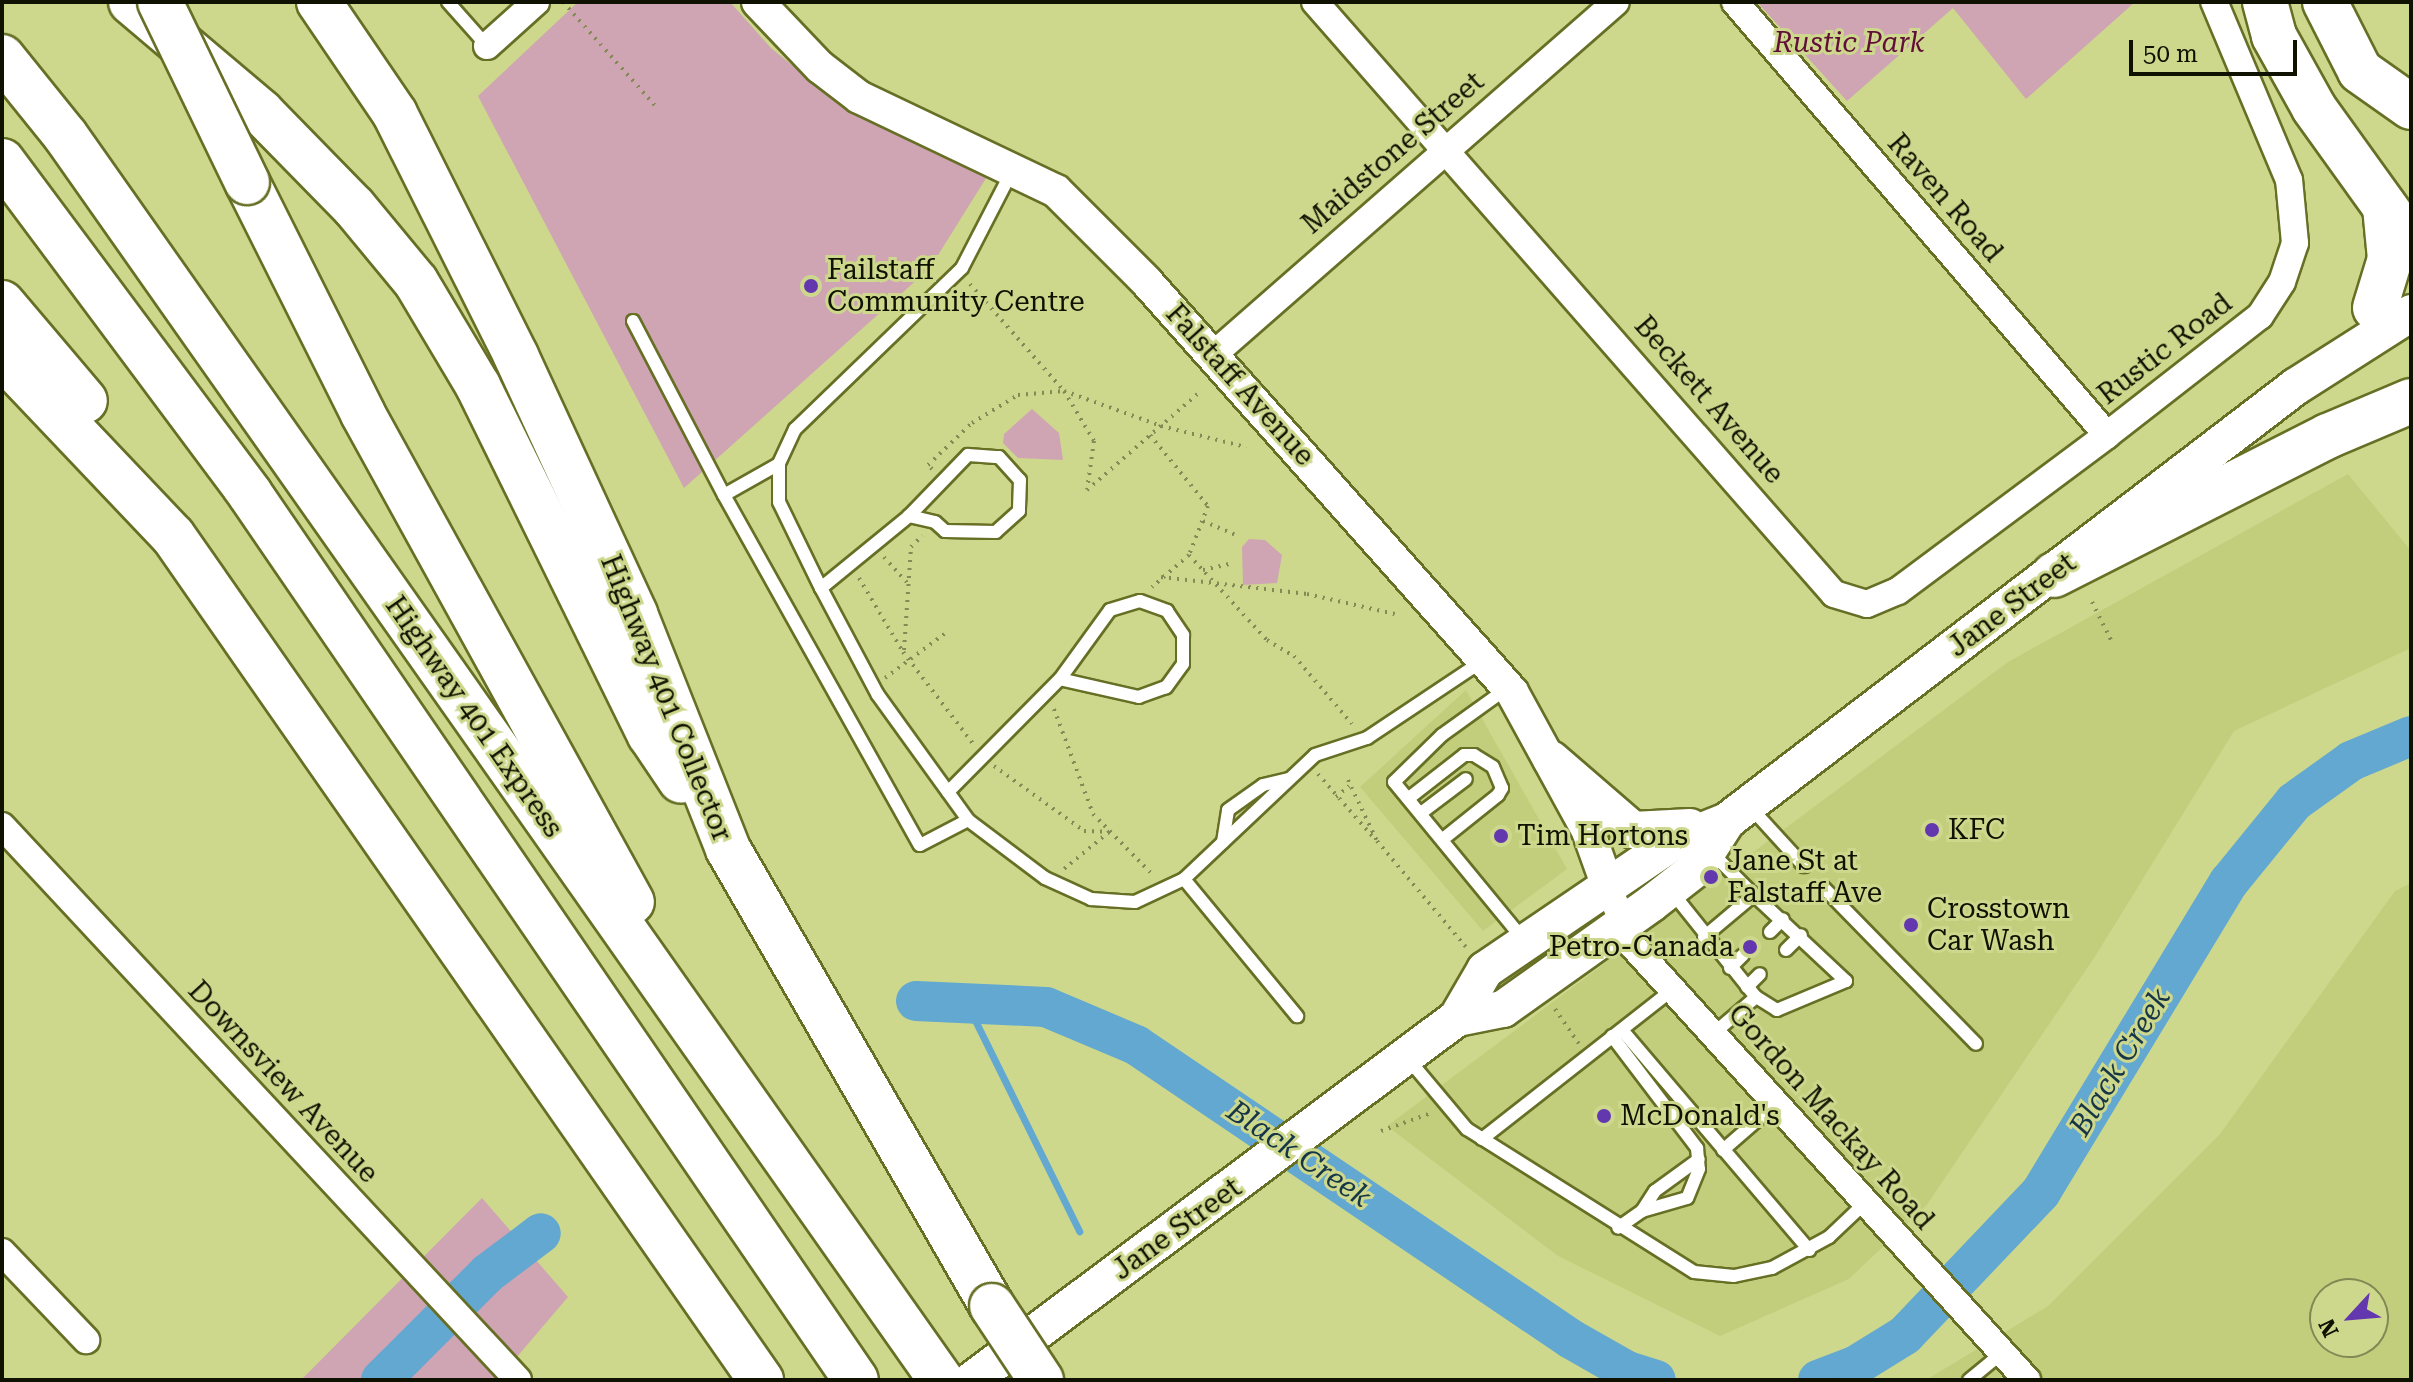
<!DOCTYPE html>
<html>
<head>
<meta charset="utf-8">
<style>
  body { margin:0 }
  #map { position:relative; width:2413px; height:1382px; overflow:hidden; background:#cdd88d; font-family:"Roboto Serif",serif }
  div>[style] { position:absolute }
  [style*='--x'] { left:calc(var(--x)*1px); top:calc(var(--y)*1px); width:calc(var(--w)*1px); rotate:calc(var(--a)*1deg) }
  .built>* { inset:0; background:#c3ce7c }
  .green>* { inset:0; background:#cfa4b3 }
  .stream>* { height:7px; margin:-3.5px; padding:0 3.5px; transform-origin:3.5px; border-radius:3.5px; background:#63a8d0 }
  .river>* { height:40px; margin:-20px; padding:0 20px; transform-origin:20px; border-radius:20px; background:#63a8d0 }
  .path>* { height:4px; margin-top:-2px; transform-origin:0; background:repeating-linear-gradient(90deg,#838a56 0 2px,transparent 0 8px) }
  .roads { filter:drop-shadow(2px 0 #676f25) drop-shadow(-2px 0 #676f25) drop-shadow(0 2px #676f25) drop-shadow(0 -2px #676f25) }
  .service>* { height:12px; margin:-6px; padding:0 6px; transform-origin:6px; border-radius:6px; background:#fff }
  .minor>* { height:26px; margin:-13px; padding:0 13px; transform-origin:13px; border-radius:13px; background:#fff }
  .tertiary>* { height:32px; margin:-16px; padding:0 16px; transform-origin:16px; border-radius:16px; background:#fff }
  .secondary>* { height:36px; margin:-18px; padding:0 18px; transform-origin:18px; border-radius:18px; background:#fff }
  .motorway>* { height:44px; margin:-22px; padding:0 22px; transform-origin:22px; border-radius:22px; background:#fff }
  .bridges { filter:drop-shadow(2px 0 #676f25) drop-shadow(-2px 0 #676f25) drop-shadow(0 2px #676f25) drop-shadow(0 -2px #676f25) }
  .motorway-bridge>* { height:44px; margin:-22px; padding:0 22px; transform-origin:22px; border-radius:22px; background:#fff }
  .dots>* { width:22px; height:22px; translate:-50% -50%; box-sizing:border-box; border:4px solid #cdd88d; border-radius:50% }
  span { translate:-50% -50%; white-space:nowrap; text-align:center; line-height:1.15; -webkit-text-stroke:6px #cdd88d; paint-order:stroke }
  .park-label { font-size:28px; color:#610e39; font-style:italic }
  .street-label { font-size:28px; color:#0f1200 }
  .poi-label { font-size:28px; color:#0f1200 }
  .left { translate:0 -50%; text-align:left }
  .right { translate:-100% -50%; text-align:right }
  .water-label { font-size:30px; color:#163647; font-style:italic }
  .frame { position:absolute; inset:0; border:4px solid #0f1200; pointer-events:none }
  .north { position:absolute; left:2309px; top:1278px; width:80px; height:80px; box-sizing:border-box; background:#cdd88d; border:2px solid #818955; border-radius:50%; rotate:244deg; font-size:22px; font-weight:700; line-height:32px; text-align:center; color:#0f1200 }
  .north::after { content:''; display:block; margin:auto; width:28px; height:36px; background:#6337ae; clip-path:polygon(50% 0,100% 100%,50% 72%,0 100%) }
  .scale { position:absolute; left:2129px; top:40px; width:168px; height:36px; box-sizing:border-box; border:4px solid #0f1200; border-top:0; padding-left:10px; font-size:24px; line-height:28px; white-space:nowrap; color:#0f1200; -webkit-text-stroke:6px #cdd88d; paint-order:stroke }
</style>
</head>
<body>
<div id="map">
  <div class="built">
    <div style="clip-path:polygon(2348px 474px,2411px 551px,2411px 648px,2234px 731px,2096px 955px,1926px 1206px,1849px 1279px,1720px 1336px,1558px 1256px,1387px 1126px,2008px 662px)"></div>
    <div style="clip-path:polygon(1466px 690px,1567px 869px,1483px 931px,1360px 787px)"></div>
    <div style="clip-path:polygon(evenodd,2411px 883px,2411px 1380px,1926px 1380px,2048px 1306px,2220px 1134px,2395px 891px,2411px 883px,2325px 1294px,2373px 1294px,2373px 1342px,2325px 1342px,2325px 1294px)"></div>
  </div>
  <div class="green">
    <div style="clip-path:polygon(578px 2px,730px 2px,771px 48px,847px 110px,988px 175px,930px 268px,684px 488px,478px 96px)"></div>
    <div style="clip-path:polygon(1757px 2px,2135px 2px,2026px 99px,1953px 8px,1847px 101px)"></div>
    <div style="clip-path:polygon(1032px 409px,1059px 433px,1063px 460px,1018px 458px,1003px 443px,1004px 434px)"></div>
    <div style="clip-path:polygon(1249px 539px,1265px 540px,1282px 555px,1277px 583px,1243px 585px,1242px 547px)"></div>
    <div style="clip-path:polygon(482px 1198px,568px 1297px,497px 1380px,301px 1380px)"></div>
  </div>
  <div class="stream">
    <div style="--x:965;--y:1000;--w:258;--a:63.7"></div>
  </div>
  <div class="river">
    <div style="--x:916;--y:1001;--w:130;--a:2.6"></div>
    <div style="--x:1046;--y:1007;--w:98;--a:22.9"></div>
    <div style="--x:1136;--y:1045;--w:525;--a:34.05"></div>
    <div style="--x:1571;--y:1339;--w:64;--a:29.7"></div>
    <div style="--x:1627;--y:1371;--w:30;--a:17"></div>
    <div style="--x:381;--y:1380;--w:151;--a:-45"></div>
    <div style="--x:488;--y:1273;--w:66;--a:-37"></div>
    <div style="--x:1818;--y:1380;--w:40;--a:-21"></div>
    <div style="--x:1855;--y:1366;--w:59;--a:-31.8"></div>
    <div style="--x:1905;--y:1335;--w:197;--a:-46.4"></div>
    <div style="--x:2041;--y:1192;--w:363;--a:-58.8"></div>
    <div style="--x:2229;--y:882;--w:103;--a:-50.9"></div>
    <div style="--x:2294;--y:802;--w:70;--a:-35.7"></div>
    <div style="--x:2351;--y:761;--w:65;--a:-22.6"></div>
  </div>
  <div class="path">
    <div style="--x:563;--y:2;--w:144;--a:48.4"></div>
    <div style="--x:970;--y:284;--w:142;--a:48.7"></div>
    <div style="--x:1064;--y:391;--w:58;--a:59"></div>
    <div style="--x:1094;--y:441;--w:49;--a:98.1"></div>
    <div style="--x:1087;--y:490;--w:151;--a:-41"></div>
    <div style="--x:1150;--y:435;--w:92;--a:50.8"></div>
    <div style="--x:1208;--y:506;--w:53;--a:111.2"></div>
    <div style="--x:1189;--y:555;--w:49;--a:139.1"></div>
    <div style="--x:932;--y:469;--w:6;--a:-135"></div>
    <div style="--x:928;--y:465;--w:61;--a:-43.7"></div>
    <div style="--x:972;--y:423;--w:54;--a:-31.3"></div>
    <div style="--x:1018;--y:395;--w:46;--a:-5"></div>
    <div style="--x:1064;--y:391;--w:103;--a:19.8"></div>
    <div style="--x:1161;--y:426;--w:88;--a:13.9"></div>
    <div style="--x:1203;--y:521;--w:34;--a:23"></div>
    <div style="--x:1189;--y:555;--w:115;--a:47.5"></div>
    <div style="--x:1267;--y:640;--w:31;--a:31"></div>
    <div style="--x:1294;--y:656;--w:89;--a:49.5"></div>
    <div style="--x:884;--y:557;--w:39;--a:48"></div>
    <div style="--x:1203;--y:570;--w:28;--a:-13"></div>
    <div style="--x:1161;--y:577;--w:147;--a:6.6"></div>
    <div style="--x:1307;--y:594;--w:90;--a:12.8"></div>
    <div style="--x:859;--y:578;--w:86;--a:59.3"></div>
    <div style="--x:903;--y:652;--w:117;--a:52.6"></div>
    <div style="--x:2092;--y:602;--w:47;--a:63.4"></div>
    <div style="--x:904;--y:650;--w:103;--a:-86.1"></div>
    <div style="--x:911;--y:547;--w:16;--a:-45"></div>
    <div style="--x:885;--y:678;--w:74;--a:-36.7"></div>
    <div style="--x:1054;--y:709;--w:112;--a:69.6"></div>
    <div style="--x:1093;--y:814;--w:87;--a:45.5"></div>
    <div style="--x:994;--y:766;--w:111;--a:35.8"></div>
    <div style="--x:1084;--y:831;--w:25;--a:2"></div>
    <div style="--x:1109;--y:832;--w:58;--a:140.6"></div>
    <div style="--x:1318;--y:774;--w:84;--a:48.9"></div>
    <div style="--x:1348;--y:780;--w:68;--a:64.6"></div>
    <div style="--x:1377;--y:841;--w:138;--a:50"></div>
    <div style="--x:1336;--y:797;--w:17;--a:-40"></div>
    <div style="--x:1555;--y:1009;--w:42;--a:55.6"></div>
    <div style="--x:1381;--y:1131;--w:53;--a:-19.8"></div>
  </div>
  <div class="roads">
    <div class="service">
      <div style="--x:448;--y:2;--w:59;--a:48.4"></div>
      <div style="--x:1012;--y:171;--w:109;--a:117.3"></div>
      <div style="--x:962;--y:268;--w:232;--a:136"></div>
      <div style="--x:795;--y:429;--w:38;--a:115"></div>
      <div style="--x:779;--y:464;--w:38;--a:90"></div>
      <div style="--x:779;--y:502;--w:96;--a:64"></div>
      <div style="--x:821;--y:588;--w:121;--a:62"></div>
      <div style="--x:878;--y:695;--w:154;--a:54.2"></div>
      <div style="--x:968;--y:820;--w:96;--a:37"></div>
      <div style="--x:1045;--y:878;--w:51;--a:24.5"></div>
      <div style="--x:1091;--y:899;--w:44;--a:3.9"></div>
      <div style="--x:1135;--y:902;--w:54;--a:-25.1"></div>
      <div style="--x:1184;--y:879;--w:180;--a:-43.4"></div>
      <div style="--x:1315;--y:755;--w:55;--a:-18.1"></div>
      <div style="--x:1367;--y:738;--w:137;--a:-33.7"></div>
      <div style="--x:633;--y:321;--w:196;--a:62.4"></div>
      <div style="--x:724;--y:495;--w:63;--a:-29.4"></div>
      <div style="--x:724;--y:495;--w:401;--a:60.8"></div>
      <div style="--x:920;--y:845;--w:54;--a:-27.5"></div>
      <div style="--x:821;--y:588;--w:114;--a:-39.3"></div>
      <div style="--x:909;--y:516;--w:85;--a:-46"></div>
      <div style="--x:968;--y:455;--w:31;--a:4"></div>
      <div style="--x:999;--y:457;--w:31;--a:48"></div>
      <div style="--x:1020;--y:480;--w:31;--a:92"></div>
      <div style="--x:1019;--y:511;--w:31;--a:138"></div>
      <div style="--x:996;--y:532;--w:51;--a:-178.9"></div>
      <div style="--x:945;--y:531;--w:13;--a:-138"></div>
      <div style="--x:935;--y:522;--w:27;--a:-167"></div>
      <div style="--x:1506;--y:689;--w:79;--a:144.3"></div>
      <div style="--x:1442;--y:735;--w:67;--a:135.6"></div>
      <div style="--x:1394;--y:782;--w:203;--a:50.6"></div>
      <div style="--x:948;--y:792;--w:159;--a:-45.3"></div>
      <div style="--x:1060;--y:679;--w:85;--a:-54.1"></div>
      <div style="--x:1110;--y:610;--w:31;--a:-17"></div>
      <div style="--x:1140;--y:601;--w:29;--a:20"></div>
      <div style="--x:1167;--y:611;--w:29;--a:56"></div>
      <div style="--x:1183;--y:635;--w:29;--a:90"></div>
      <div style="--x:1183;--y:664;--w:29;--a:126"></div>
      <div style="--x:1166;--y:687;--w:29;--a:160"></div>
      <div style="--x:1139;--y:697;--w:81;--a:-167.2"></div>
      <div style="--x:1409;--y:798;--w:70;--a:-38"></div>
      <div style="--x:1464;--y:755;--w:10;--a:0"></div>
      <div style="--x:1474;--y:755;--w:22;--a:32"></div>
      <div style="--x:1493;--y:767;--w:23;--a:67"></div>
      <div style="--x:1502;--y:788;--w:8;--a:120"></div>
      <div style="--x:1498;--y:795;--w:70;--a:141.3"></div>
      <div style="--x:1751;--y:808;--w:79;--a:47.6"></div>
      <div style="--x:1421;--y:813;--w:56;--a:-37.1"></div>
      <div style="--x:1223;--y:842;--w:32;--a:-81"></div>
      <div style="--x:1228;--y:810;--w:43;--a:-35.5"></div>
      <div style="--x:1263;--y:785;--w:26;--a:-13"></div>
      <div style="--x:1711;--y:852;--w:61;--a:45"></div>
      <div style="--x:1184;--y:879;--w:178;--a:50.5"></div>
      <div style="--x:1823;--y:887;--w:219;--a:45.7"></div>
      <div style="--x:1671;--y:891;--w:136;--a:51.3"></div>
      <div style="--x:1756;--y:997;--w:57;--a:139.3"></div>
      <div style="--x:1770;--y:932;--w:18;--a:-45"></div>
      <div style="--x:1704;--y:937;--w:65;--a:-40"></div>
      <div style="--x:1754;--y:895;--w:126;--a:43.1"></div>
      <div style="--x:1846;--y:981;--w:75;--a:157.2"></div>
      <div style="--x:1777;--y:1010;--w:25;--a:-148"></div>
      <div style="--x:1786;--y:950;--w:21;--a:-45"></div>
      <div style="--x:1730;--y:968;--w:18;--a:-45"></div>
      <div style="--x:1747;--y:987;--w:18;--a:-45"></div>
      <div style="--x:1622;--y:1030;--w:289;--a:49.6"></div>
      <div style="--x:1612;--y:1036;--w:141;--a:52.8"></div>
      <div style="--x:1697;--y:1148;--w:21;--a:85"></div>
      <div style="--x:1699;--y:1169;--w:31;--a:112"></div>
      <div style="--x:1687;--y:1198;--w:47;--a:163.9"></div>
      <div style="--x:1642;--y:1211;--w:29;--a:145"></div>
      <div style="--x:1409;--y:1060;--w:90;--a:50"></div>
      <div style="--x:1467;--y:1129;--w:268;--a:32.2"></div>
      <div style="--x:1694;--y:1272;--w:40;--a:5.7"></div>
      <div style="--x:1734;--y:1276;--w:39;--a:-12"></div>
      <div style="--x:1772;--y:1268;--w:65;--a:-28.5"></div>
      <div style="--x:1829;--y:1237;--w:50;--a:-43.4"></div>
      <div style="--x:1482;--y:1139;--w:241;--a:-38.1"></div>
      <div style="--x:1723;--y:1150;--w:70;--a:-41"></div>
      <div style="--x:1642;--y:1211;--w:24;--a:-57"></div>
      <div style="--x:1655;--y:1191;--w:54;--a:-36"></div>
      <div style="--x:1969;--y:1380;--w:43;--a:-39.3"></div>
    </div>
    <div class="minor">
      <div style="--x:1315;--y:2;--w:787;--a:48.76"></div>
      <div style="--x:1834;--y:594;--w:34;--a:17"></div>
      <div style="--x:1867;--y:604;--w:34;--a:-23"></div>
      <div style="--x:1898;--y:591;--w:261;--a:-36.7"></div>
      <div style="--x:2107;--y:435;--w:194;--a:-37.9"></div>
      <div style="--x:2260;--y:316;--w:40;--a:-57.1"></div>
      <div style="--x:2282;--y:282;--w:41;--a:-71.6"></div>
      <div style="--x:2295;--y:243;--w:63;--a:-95.4"></div>
      <div style="--x:2289;--y:180;--w:193;--a:-112.8"></div>
      <div style="--x:1735;--y:2;--w:571;--a:49.33"></div>
      <div style="--x:487;--y:46;--w:66;--a:-41.9"></div>
      <div style="--x:1214;--y:354;--w:534;--a:-41.21"></div>
      <div style="--x:2;--y:826;--w:757;--a:47.03"></div>
      <div style="--x:1607;--y:884;--w:66;--a:67.7"></div>
      <div style="--x:1632;--y:945;--w:588;--a:47.76"></div>
      <div style="--x:2;--y:1252;--w:122;--a:46.3"></div>
    </div>
    <div class="tertiary">
      <div style="--x:758;--y:2;--w:90;--a:46.4"></div>
      <div style="--x:820;--y:67;--w:49;--a:37.6"></div>
      <div style="--x:859;--y:97;--w:218;--a:25.5"></div>
      <div style="--x:1056;--y:191;--w:126;--a:45"></div>
      <div style="--x:1145;--y:280;--w:552;--a:48.31"></div>
      <div style="--x:1512;--y:692;--w:158;--a:61.3"></div>
      <div style="--x:1588;--y:831;--w:56;--a:70.3"></div>
    </div>
    <div class="secondary">
      <div style="--x:1551;--y:759;--w:108;--a:40.9"></div>
      <div style="--x:1633;--y:830;--w:57;--a:-3"></div>
      <div style="--x:1457;--y:1018;--w:47;--a:-11.1"></div>
      <div style="--x:1503;--y:1009;--w:183;--a:-35.4"></div>
      <div style="--x:1652;--y:903;--w:57;--a:-37.9"></div>
      <div style="--x:1697;--y:868;--w:56;--a:-57.4"></div>
      <div style="--x:972;--y:1380;--w:605;--a:-36.74"></div>
      <div style="--x:1457;--y:1018;--w:56;--a:-59.7"></div>
      <div style="--x:1485;--y:970;--w:226;--a:-34.2"></div>
      <div style="--x:1672;--y:843;--w:59;--a:-21.8"></div>
      <div style="--x:1727;--y:821;--w:715;--a:-37.38"></div>
      <div style="--x:2295;--y:387;--w:138;--a:-32.5"></div>
    </div>
    <div class="motorway">
      <div style="--x:131;--y:2;--w:170;--a:40.2"></div>
      <div style="--x:261;--y:112;--w:133;--a:45.6"></div>
      <div style="--x:354;--y:207;--w:97;--a:50.4"></div>
      <div style="--x:416;--y:282;--w:121;--a:59.2"></div>
      <div style="--x:478;--y:386;--w:389;--a:63.8"></div>
      <div style="--x:650;--y:735;--w:55;--a:56"></div>
      <div style="--x:319;--y:2;--w:135;--a:55.8"></div>
      <div style="--x:395;--y:114;--w:271;--a:63.4"></div>
      <div style="--x:516;--y:356;--w:284;--a:65.2"></div>
      <div style="--x:635;--y:614;--w:253;--a:68.4"></div>
      <div style="--x:728;--y:849;--w:528;--a:59.99"></div>
      <div style="--x:2265;--y:2;--w:35;--a:75"></div>
      <div style="--x:2274;--y:36;--w:82;--a:60.9"></div>
      <div style="--x:2314;--y:108;--w:166;--a:54.3"></div>
      <div style="--x:2325;--y:2;--w:77;--a:63.1"></div>
      <div style="--x:2360;--y:71;--w:62;--a:35.2"></div>
      <div style="--x:2;--y:57;--w:100;--a:51.1"></div>
      <div style="--x:65;--y:135;--w:1522;--a:54.87"></div>
      <div style="--x:2;--y:161;--w:415;--a:53.3"></div>
      <div style="--x:250;--y:494;--w:1073;--a:55.63"></div>
      <div style="--x:247;--y:182;--w:259;--a:63.4"></div>
      <div style="--x:363;--y:414;--w:557;--a:61.14"></div>
      <div style="--x:2;--y:303;--w:128;--a:49.7"></div>
      <div style="--x:2375;--y:308;--w:51;--a:-73"></div>
      <div style="--x:2390;--y:259;--w:52;--a:-95.5"></div>
      <div style="--x:2;--y:356;--w:248;--a:46.5"></div>
      <div style="--x:173;--y:536;--w:1029;--a:55.14"></div>
      <div style="--x:2054;--y:575;--w:307;--a:-26.9"></div>
      <div style="--x:2328;--y:436;--w:90;--a:-22.9"></div>
    </div>
  </div>
  <div class="bridges">
    <div class="motorway-bridge">
      <div style="--x:160;--y:2;--w:200;--a:64.2"></div>
      <div style="--x:992;--y:1306;--w:89;--a:56.5"></div>
    </div>
  </div>
  <div class="dots">
    <div style="left:811px;top:286px;background:#6337ae"></div>
    <div style="left:1932px;top:830px;background:#6337ae"></div>
    <div style="left:1501px;top:836px;background:#6337ae"></div>
    <div style="left:1711px;top:877px;background:#6337ae"></div>
    <div style="left:1911px;top:925px;background:#6337ae"></div>
    <div style="left:1750px;top:947px;background:#6337ae"></div>
    <div style="left:1604px;top:1116px;background:#6337ae"></div>
  </div>
  <div class="park-label">
    <span style="left:1849px;top:43px">Rustic Park</span>
  </div>
  <div class="street-label">
    <span style="left:1393px;top:153px;rotate:-41deg">Maidstone Street</span>
    <span style="left:1945px;top:198px;rotate:49deg">Raven Road</span>
    <span style="left:2165px;top:349px;rotate:-38deg">Rustic Road</span>
    <span style="left:1240px;top:385px;rotate:48deg">Falstaff Avenue</span>
    <span style="left:1709px;top:400px;rotate:49deg">Beckett Avenue</span>
    <span style="left:2012px;top:605px;rotate:-37deg">Jane Street</span>
    <span style="left:666px;top:698px;rotate:68deg">Highway 401 Collector</span>
    <span style="left:474px;top:717px;rotate:55deg">Highway 401 Express</span>
    <span style="left:283px;top:1082px;rotate:47deg">Downsview Avenue</span>
    <span style="left:1831px;top:1117px;rotate:48deg">Gordon Mackay Road</span>
    <span style="left:1177px;top:1229px;rotate:-36deg">Jane Street</span>
  </div>
  <div class="poi-label">
    <span class="left" style="left:827px;top:286px">Failstaff<br>Community Centre</span>
    <span class="left" style="left:1948px;top:830px">KFC</span>
    <span class="left" style="left:1517px;top:836px">Tim Hortons</span>
    <span class="left" style="left:1727px;top:877px">Jane St at<br>Falstaff Ave</span>
    <span class="left" style="left:1927px;top:925px">Crosstown<br>Car Wash</span>
    <span class="right" style="left:1734px;top:947px">Petro-Canada</span>
    <span class="left" style="left:1620px;top:1116px">McDonald's</span>
  </div>
  <div class="water-label">
    <span style="left:2120px;top:1062px;rotate:-59deg">Black Creek</span>
    <span style="left:1299px;top:1154px;rotate:34deg">Black Creek</span>
  </div>
  <div class="frame"></div>
  <div class="north">N</div>
  <div class="scale">50 m</div>
</div>
</body>
</html>
